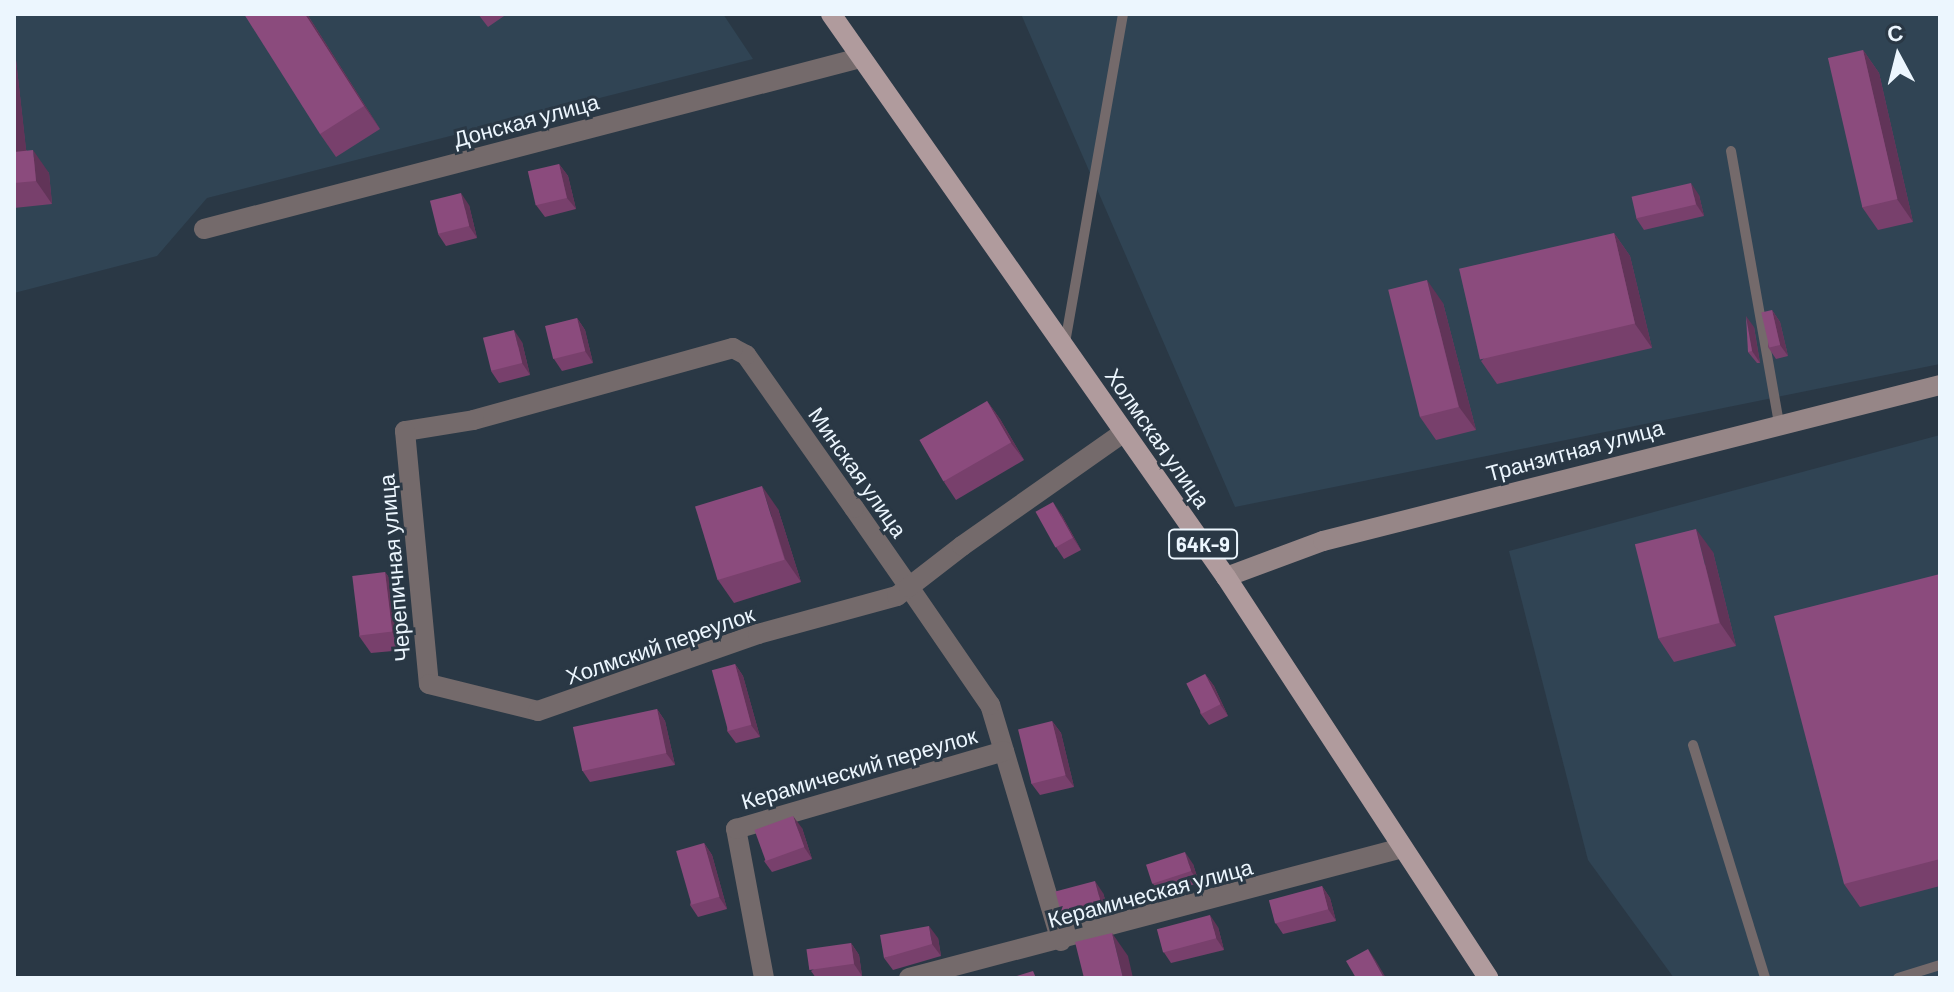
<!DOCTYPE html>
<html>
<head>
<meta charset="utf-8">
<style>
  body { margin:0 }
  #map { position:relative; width:1954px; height:992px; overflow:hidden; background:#2a3845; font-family:Barlow,sans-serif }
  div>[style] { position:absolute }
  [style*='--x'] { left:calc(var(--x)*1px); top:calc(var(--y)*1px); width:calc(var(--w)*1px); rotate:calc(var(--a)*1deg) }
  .built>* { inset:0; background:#304454 }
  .lane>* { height:10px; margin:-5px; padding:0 5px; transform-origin:5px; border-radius:5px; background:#746a6b }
  .street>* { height:20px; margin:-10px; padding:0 10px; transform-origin:10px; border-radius:10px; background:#746a6b }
  .secondary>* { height:20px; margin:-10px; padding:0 10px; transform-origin:10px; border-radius:10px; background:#968687 }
  .primary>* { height:20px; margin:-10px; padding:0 10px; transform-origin:10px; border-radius:10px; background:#b09b9d }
  .wall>* { inset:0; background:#78406c }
  .shaded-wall>* { inset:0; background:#613458 }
  .building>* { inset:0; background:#8b4b7d; transform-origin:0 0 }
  span { translate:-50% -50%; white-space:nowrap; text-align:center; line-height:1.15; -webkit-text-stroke:6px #2a3845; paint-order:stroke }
  .shield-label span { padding:2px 6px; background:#2a3845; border:2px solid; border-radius:6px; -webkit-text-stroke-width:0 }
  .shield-label { font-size:20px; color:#ecf6fe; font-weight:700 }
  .street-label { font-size:22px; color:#ecf6fe }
  .frame { position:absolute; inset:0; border:16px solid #ecf6fe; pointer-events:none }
  .north { position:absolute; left:1858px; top:16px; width:80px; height:80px; -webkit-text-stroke:6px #2a3845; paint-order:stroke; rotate:353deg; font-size:22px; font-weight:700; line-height:32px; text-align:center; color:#ecf6fe }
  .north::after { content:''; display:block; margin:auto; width:28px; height:36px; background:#ecf6fe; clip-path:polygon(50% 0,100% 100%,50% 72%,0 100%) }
</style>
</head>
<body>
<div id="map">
  <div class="built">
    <div style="clip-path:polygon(14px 14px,723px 14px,753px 59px,207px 198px,157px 256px,14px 293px)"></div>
    <div style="clip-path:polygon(1021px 14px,1940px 14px,1940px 364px,1235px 507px)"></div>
    <div style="clip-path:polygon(1940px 435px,1940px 978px,1674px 978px,1588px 860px,1509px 551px)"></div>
  </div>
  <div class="lane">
    <div style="--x:1731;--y:151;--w:275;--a:80"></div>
    <div style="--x:1065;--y:343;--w:334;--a:-80"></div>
    <div style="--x:1693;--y:745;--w:244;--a:72.8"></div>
    <div style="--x:1898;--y:978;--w:44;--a:-17.2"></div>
  </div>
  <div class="street">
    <div style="--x:204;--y:229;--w:678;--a:-14.61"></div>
    <div style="--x:1061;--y:941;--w:246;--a:-106.7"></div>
    <div style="--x:990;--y:705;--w:143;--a:-124.5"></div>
    <div style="--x:909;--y:587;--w:96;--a:-124.8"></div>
    <div style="--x:854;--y:508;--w:187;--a:-125.2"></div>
    <div style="--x:746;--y:355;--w:15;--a:-152"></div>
    <div style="--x:733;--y:348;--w:269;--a:164.5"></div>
    <div style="--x:474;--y:420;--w:70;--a:170.9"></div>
    <div style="--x:405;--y:431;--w:254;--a:84.6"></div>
    <div style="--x:429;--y:684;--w:112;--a:13.9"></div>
    <div style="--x:538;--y:711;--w:233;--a:-19.3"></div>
    <div style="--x:758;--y:634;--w:144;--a:-15.3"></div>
    <div style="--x:897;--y:596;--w:15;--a:-37"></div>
    <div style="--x:909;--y:587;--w:67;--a:-37.7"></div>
    <div style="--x:962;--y:546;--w:198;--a:-35.1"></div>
    <div style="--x:764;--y:978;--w:152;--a:-100.6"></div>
    <div style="--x:736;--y:829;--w:279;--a:-16.2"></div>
    <div style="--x:909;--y:978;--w:510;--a:-14.77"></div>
  </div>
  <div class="secondary">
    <div style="--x:1226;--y:577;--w:103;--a:-20.4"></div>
    <div style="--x:1323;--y:541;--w:636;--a:-14.19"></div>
  </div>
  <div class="primary">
    <div style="--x:831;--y:14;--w:688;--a:54.95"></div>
    <div style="--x:1226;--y:577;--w:479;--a:56.8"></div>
  </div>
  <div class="wall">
    <div style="clip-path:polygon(307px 14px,380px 129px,336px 157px,320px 134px)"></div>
    <div style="clip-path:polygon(478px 14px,507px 14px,488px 27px)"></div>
    <div style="clip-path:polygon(14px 42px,26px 150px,49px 173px,52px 204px,14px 208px)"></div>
    <div style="clip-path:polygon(1863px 50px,1879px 73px,1913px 222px,1878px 230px,1862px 207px)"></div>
    <div style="clip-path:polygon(559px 164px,568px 176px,576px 209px,545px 217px,536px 205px)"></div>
    <div style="clip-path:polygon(1699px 195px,1704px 216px,1644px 230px,1636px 218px)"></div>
    <div style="clip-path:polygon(469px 205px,477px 238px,446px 246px,438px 234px)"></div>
    <div style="clip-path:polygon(1614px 233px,1630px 256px,1652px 348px,1497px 384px,1481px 361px)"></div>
    <div style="clip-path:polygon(1443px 303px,1476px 430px,1436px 440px,1420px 417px)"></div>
    <div style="clip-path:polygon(1772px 310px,1780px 322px,1788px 356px,1776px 359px,1768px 347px)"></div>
    <div style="clip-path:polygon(577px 318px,585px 330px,593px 363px,562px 371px,554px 359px)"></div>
    <div style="clip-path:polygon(1754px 327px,1760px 363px,1757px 363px,1748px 352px)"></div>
    <div style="clip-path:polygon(522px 342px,530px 375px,499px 383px,491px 371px)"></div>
    <div style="clip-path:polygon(987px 401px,1000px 419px,1024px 460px,956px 500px,944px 482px)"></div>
    <div style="clip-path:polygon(778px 509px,801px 582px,734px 603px,718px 580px)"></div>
    <div style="clip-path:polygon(1061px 514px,1081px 550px,1064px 559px,1056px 547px)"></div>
    <div style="clip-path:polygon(1713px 552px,1736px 646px,1674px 662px,1658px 638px)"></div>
    <div style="clip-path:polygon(385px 572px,398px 590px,404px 650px,371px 653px,359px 636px)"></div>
    <div style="clip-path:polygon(1940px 574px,1940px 886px,1860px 907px,1844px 884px)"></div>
    <div style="clip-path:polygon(735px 664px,743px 676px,760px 737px,736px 743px,727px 731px)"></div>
    <div style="clip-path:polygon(1205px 674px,1214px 686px,1228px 716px,1209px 725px,1200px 713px)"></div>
    <div style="clip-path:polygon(657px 709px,665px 721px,675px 765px,590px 782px,582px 770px)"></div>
    <div style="clip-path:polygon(1052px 721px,1061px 733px,1074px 787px,1040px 795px,1031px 783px)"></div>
    <div style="clip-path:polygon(802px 828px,812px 859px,772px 872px,764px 861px)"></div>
    <div style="clip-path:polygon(704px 843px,712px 855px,727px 909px,698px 917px,690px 905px)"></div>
    <div style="clip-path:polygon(1193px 864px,1199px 883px,1160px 894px,1152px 882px)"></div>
    <div style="clip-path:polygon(1322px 886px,1330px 898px,1336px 921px,1283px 934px,1275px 922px)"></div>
    <div style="clip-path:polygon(1103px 893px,1109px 912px,1069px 922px,1061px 910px)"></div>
    <div style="clip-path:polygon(1218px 927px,1224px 950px,1171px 963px,1163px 951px)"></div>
    <div style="clip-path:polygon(938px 938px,941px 956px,893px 970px,884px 958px)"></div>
    <div style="clip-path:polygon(851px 943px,859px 955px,862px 976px,849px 978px,816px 978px,811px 971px)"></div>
  </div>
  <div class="shaded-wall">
    <div style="clip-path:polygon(305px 14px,307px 14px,380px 129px,364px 106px)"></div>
    <div style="clip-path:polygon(14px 42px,29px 175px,14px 153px)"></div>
    <div style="clip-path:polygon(1863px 50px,1879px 73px,1913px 222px,1897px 199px)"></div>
    <div style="clip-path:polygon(33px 150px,49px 173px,52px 204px,36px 181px)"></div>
    <div style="clip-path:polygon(559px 164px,568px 176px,576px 209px,567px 198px)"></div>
    <div style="clip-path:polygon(1691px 183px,1699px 195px,1704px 216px,1696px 204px)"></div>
    <div style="clip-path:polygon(461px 193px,469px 205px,477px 238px,469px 226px)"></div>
    <div style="clip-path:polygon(1614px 233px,1630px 256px,1652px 348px,1635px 324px)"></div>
    <div style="clip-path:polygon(1427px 280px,1443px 303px,1476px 430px,1459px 407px)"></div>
    <div style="clip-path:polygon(1772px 310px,1780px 322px,1788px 356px,1780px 345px)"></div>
    <div style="clip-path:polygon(1746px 316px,1754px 327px,1760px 363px,1752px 351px)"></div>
    <div style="clip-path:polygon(577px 318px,585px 330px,593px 363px,585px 351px)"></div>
    <div style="clip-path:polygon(514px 330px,522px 342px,530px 375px,522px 363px)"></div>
    <div style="clip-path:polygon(987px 401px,1000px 419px,1024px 460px,1011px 443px)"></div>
    <div style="clip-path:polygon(762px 486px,778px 509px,801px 582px,785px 559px)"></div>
    <div style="clip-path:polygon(1053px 502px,1061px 514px,1081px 550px,1073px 538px)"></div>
    <div style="clip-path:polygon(1696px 529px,1713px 552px,1736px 646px,1720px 623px)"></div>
    <div style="clip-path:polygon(385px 572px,398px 590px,404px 650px,392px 632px)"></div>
    <div style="clip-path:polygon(735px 664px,743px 676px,760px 737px,751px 725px)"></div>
    <div style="clip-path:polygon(1205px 674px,1214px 686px,1228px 716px,1220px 704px)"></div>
    <div style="clip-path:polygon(657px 709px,665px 721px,675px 765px,666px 753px)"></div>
    <div style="clip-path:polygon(1052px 721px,1061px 733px,1074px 787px,1065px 775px)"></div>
    <div style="clip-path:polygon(793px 816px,802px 828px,812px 859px,804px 847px)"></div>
    <div style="clip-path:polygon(704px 843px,712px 855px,727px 909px,719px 897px)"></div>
    <div style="clip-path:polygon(1185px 852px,1193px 864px,1199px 883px,1191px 871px)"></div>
    <div style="clip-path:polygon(1095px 881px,1103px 893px,1109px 912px,1100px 900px)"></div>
    <div style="clip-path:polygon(1322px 886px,1330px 898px,1336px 921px,1328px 909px)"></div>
    <div style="clip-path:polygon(1210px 915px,1218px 927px,1224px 950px,1216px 938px)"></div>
    <div style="clip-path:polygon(929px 926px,938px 938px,941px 956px,932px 944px)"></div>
    <div style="clip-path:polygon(1112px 933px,1128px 956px,1133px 978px,1123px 978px)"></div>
    <div style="clip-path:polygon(851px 943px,859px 955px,862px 976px,854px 964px)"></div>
    <div style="clip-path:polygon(1368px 949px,1376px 961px,1386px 978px,1384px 978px)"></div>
  </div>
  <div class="building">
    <div style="clip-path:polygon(244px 14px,305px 14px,364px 106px,320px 134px)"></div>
    <div style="left:1863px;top:50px;width:153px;height:36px;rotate:77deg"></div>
    <div style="clip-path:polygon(33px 150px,36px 181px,14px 183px,14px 152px)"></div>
    <div style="left:559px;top:164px;width:35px;height:32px;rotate:77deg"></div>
    <div style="left:1691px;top:183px;width:22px;height:61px;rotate:77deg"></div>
    <div style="left:461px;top:193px;width:34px;height:32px;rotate:76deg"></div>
    <div style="left:1614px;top:233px;width:93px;height:159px;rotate:77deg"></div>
    <div style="left:1427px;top:280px;width:131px;height:40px;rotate:76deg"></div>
    <div style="left:1772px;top:310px;width:36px;height:11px;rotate:77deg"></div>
    <div style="clip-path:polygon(1746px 316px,1752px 351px,1748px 352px)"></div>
    <div style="left:577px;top:318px;width:34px;height:33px;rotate:76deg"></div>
    <div style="left:514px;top:330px;width:34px;height:32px;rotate:76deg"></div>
    <div style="left:987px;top:401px;width:48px;height:78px;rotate:60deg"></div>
    <div style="left:762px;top:486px;width:77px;height:70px;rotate:73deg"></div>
    <div style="left:1053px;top:502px;width:41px;height:20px;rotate:61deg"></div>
    <div style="left:1696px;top:529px;width:97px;height:63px;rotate:76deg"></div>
    <div style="left:385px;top:572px;width:60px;height:33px;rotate:83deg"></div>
    <div style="clip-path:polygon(1940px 574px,1940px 859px,1844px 884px,1774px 616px)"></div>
    <div style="left:735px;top:664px;width:63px;height:24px;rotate:75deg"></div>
    <div style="left:1205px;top:674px;width:34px;height:21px;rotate:63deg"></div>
    <div style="left:657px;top:709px;width:45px;height:86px;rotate:78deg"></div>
    <div style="left:1052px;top:721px;width:56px;height:35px;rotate:76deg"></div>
    <div style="left:793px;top:816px;width:33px;height:41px;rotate:70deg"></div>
    <div style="left:704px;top:843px;width:56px;height:29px;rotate:74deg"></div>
    <div style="left:1185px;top:852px;width:20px;height:41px;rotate:72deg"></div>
    <div style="left:1095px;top:881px;width:20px;height:41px;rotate:75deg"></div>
    <div style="left:1322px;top:886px;width:24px;height:55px;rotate:75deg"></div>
    <div style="left:1210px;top:915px;width:24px;height:55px;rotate:75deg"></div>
    <div style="clip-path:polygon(929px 926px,932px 944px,884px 958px,880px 935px)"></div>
    <div style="clip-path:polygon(1112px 933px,1123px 978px,1084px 978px,1075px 942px)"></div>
    <div style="left:851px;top:943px;width:21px;height:45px;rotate:82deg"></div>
    <div style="clip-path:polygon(1368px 949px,1384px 978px,1356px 978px,1346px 961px)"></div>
    <div style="clip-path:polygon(1033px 971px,1036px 978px,1010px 978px)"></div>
  </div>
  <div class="shield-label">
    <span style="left:1203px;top:544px">64К-9</span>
  </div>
  <div class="street-label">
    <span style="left:526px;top:120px;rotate:-15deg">Донская улица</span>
    <span style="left:1158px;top:438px;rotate:55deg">Холмская улица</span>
    <span style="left:1575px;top:450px;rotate:-15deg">Транзитная улица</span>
    <span style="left:858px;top:472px;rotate:55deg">Минская улица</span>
    <span style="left:394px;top:568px;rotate:-95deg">Черепичная улица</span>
    <span style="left:660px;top:645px;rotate:-19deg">Холмский переулок</span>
    <span style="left:859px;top:768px;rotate:-16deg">Керамический переулок</span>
    <span style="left:1150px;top:893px;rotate:-15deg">Керамическая улица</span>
  </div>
  <div class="frame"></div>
  <div class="north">С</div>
</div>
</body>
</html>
